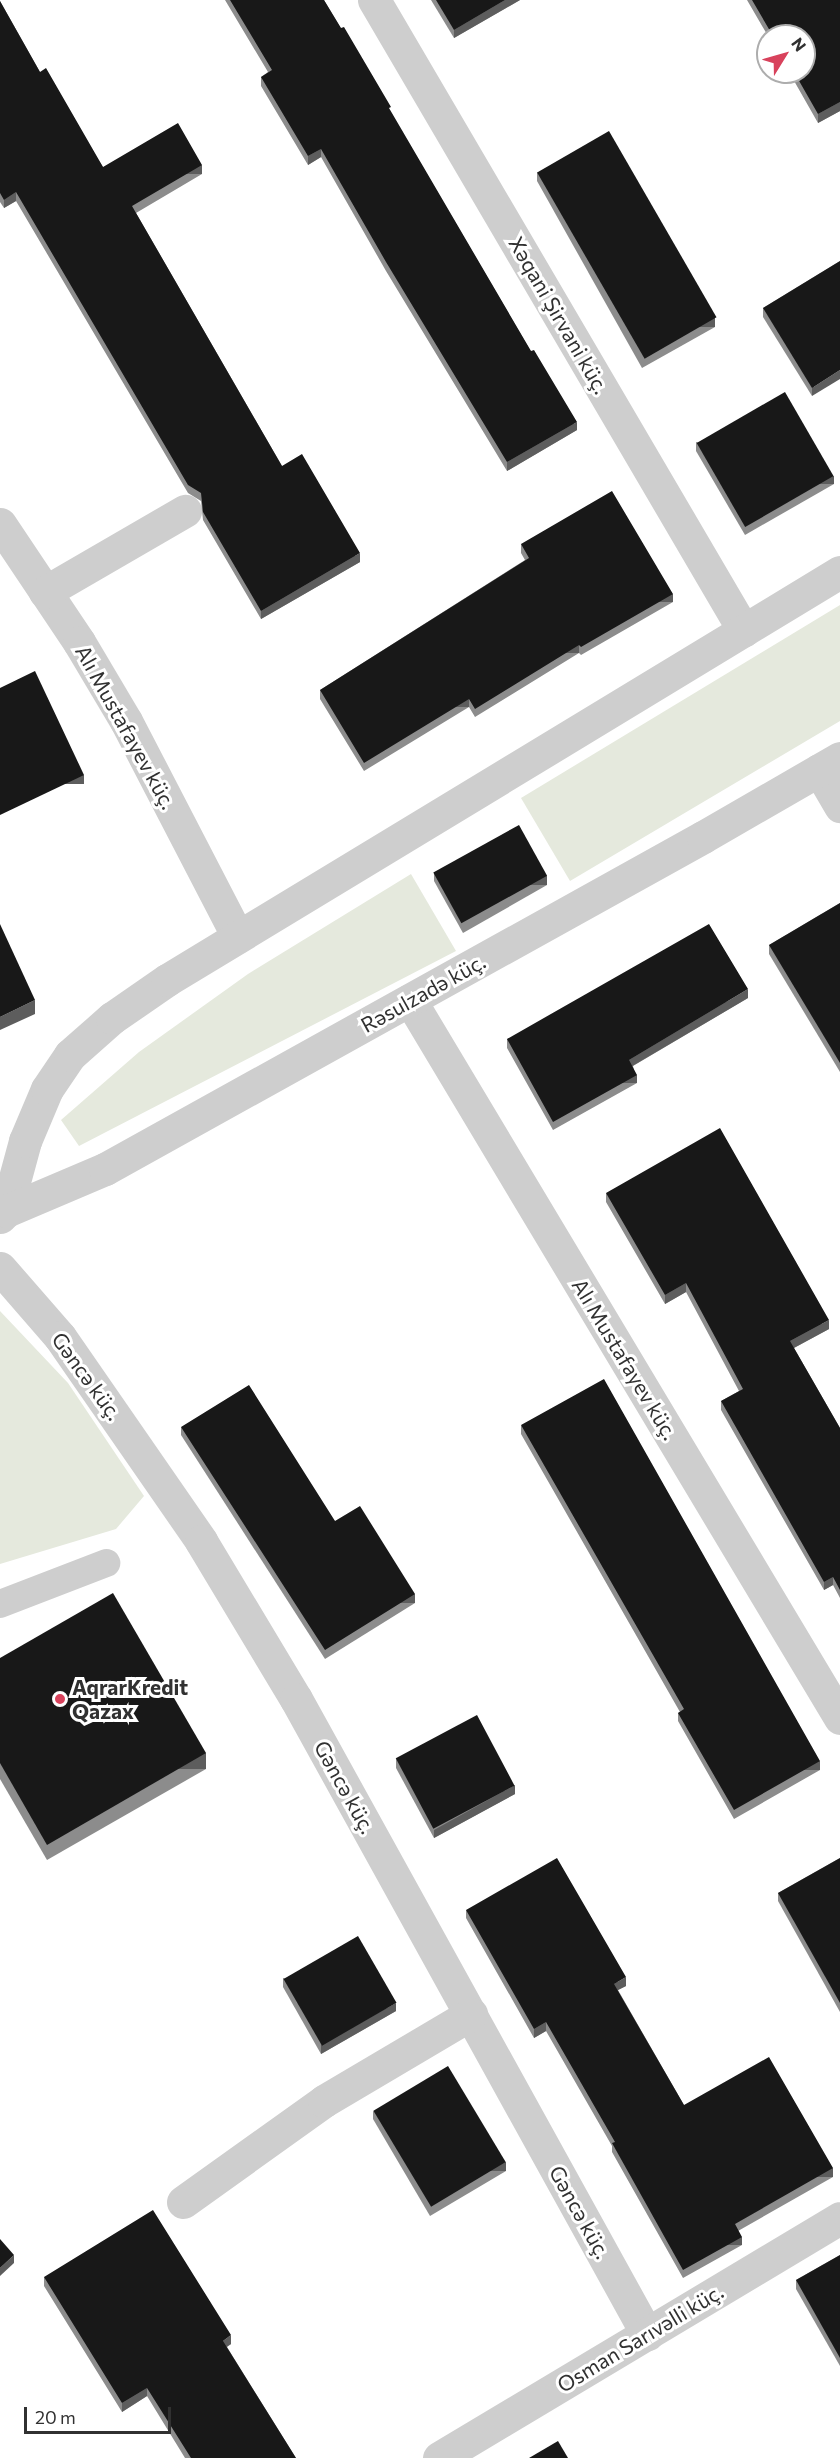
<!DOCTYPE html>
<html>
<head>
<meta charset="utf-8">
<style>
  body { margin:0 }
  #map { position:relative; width:840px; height:2458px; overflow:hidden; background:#fff; font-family:Commissioner,sans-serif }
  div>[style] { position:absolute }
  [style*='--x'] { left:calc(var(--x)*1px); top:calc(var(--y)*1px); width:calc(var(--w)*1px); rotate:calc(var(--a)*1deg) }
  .green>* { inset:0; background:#e5e9dd }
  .service>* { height:28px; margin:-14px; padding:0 14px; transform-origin:14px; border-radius:14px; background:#cecece }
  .minor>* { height:33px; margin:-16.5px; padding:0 16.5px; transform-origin:16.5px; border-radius:16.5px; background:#cecece }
  .wall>* { inset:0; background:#8c8c8c }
  .shaded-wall>* { inset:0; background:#5d5d5d; transform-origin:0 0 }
  .building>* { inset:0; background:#181818; transform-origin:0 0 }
  .dots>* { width:16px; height:16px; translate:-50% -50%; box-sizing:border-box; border:3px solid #fff; border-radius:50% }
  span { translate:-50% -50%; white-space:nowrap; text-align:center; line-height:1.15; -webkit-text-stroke:6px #fff; paint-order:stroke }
  .street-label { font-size:21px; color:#313131 }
  .poi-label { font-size:21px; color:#313131; font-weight:700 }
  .left { translate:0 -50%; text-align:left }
  .north { position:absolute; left:756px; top:24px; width:60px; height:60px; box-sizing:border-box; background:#fff; border:2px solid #adadad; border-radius:50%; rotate:53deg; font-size:16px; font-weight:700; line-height:24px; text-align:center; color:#313131 }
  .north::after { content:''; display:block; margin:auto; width:21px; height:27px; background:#d8425c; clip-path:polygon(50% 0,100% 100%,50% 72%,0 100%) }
  .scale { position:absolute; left:24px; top:2407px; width:147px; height:27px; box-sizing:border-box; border:3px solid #313131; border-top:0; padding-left:8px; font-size:18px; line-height:21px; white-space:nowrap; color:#313131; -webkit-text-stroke:4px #fff; paint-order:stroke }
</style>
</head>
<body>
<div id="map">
  <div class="green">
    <div style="clip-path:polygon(840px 605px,840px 721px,570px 881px,521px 798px)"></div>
    <div style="clip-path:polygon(411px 874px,456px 951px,79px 1146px,61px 1120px,139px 1052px,248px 974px)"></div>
    <div style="clip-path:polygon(0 1311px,68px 1383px,144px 1496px,116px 1529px,0 1564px)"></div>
  </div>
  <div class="service">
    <div style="--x:0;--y:1604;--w:114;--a:-21.1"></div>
  </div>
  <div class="minor">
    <div style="--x:374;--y:0;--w:731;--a:59.61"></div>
    <div style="--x:0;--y:524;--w:142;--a:56.2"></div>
    <div style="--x:79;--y:642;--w:92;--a:59.3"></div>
    <div style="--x:126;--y:721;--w:243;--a:62.6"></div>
    <div style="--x:45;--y:592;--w:162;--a:-30.1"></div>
    <div style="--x:819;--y:770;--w:42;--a:59.7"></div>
    <div style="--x:410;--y:1000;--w:837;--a:59.08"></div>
    <div style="--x:6;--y:1211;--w:73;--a:-74.8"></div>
    <div style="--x:25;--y:1141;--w:56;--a:-67.1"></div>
    <div style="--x:47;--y:1089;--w:41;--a:-55.9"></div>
    <div style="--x:70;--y:1055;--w:56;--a:-41.4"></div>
    <div style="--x:112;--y:1018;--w:67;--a:-34.6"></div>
    <div style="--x:167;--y:980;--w:787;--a:-31.23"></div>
    <div style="--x:0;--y:1217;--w:8;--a:-45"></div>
    <div style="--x:6;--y:1211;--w:108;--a:-23"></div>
    <div style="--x:105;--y:1169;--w:684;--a:-29.04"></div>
    <div style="--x:703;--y:837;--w:158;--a:-30"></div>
    <div style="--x:0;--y:1268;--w:91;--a:49"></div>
    <div style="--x:60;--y:1337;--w:248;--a:55.3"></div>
    <div style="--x:201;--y:1541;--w:184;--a:59"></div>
    <div style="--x:296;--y:1699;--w:726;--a:61.07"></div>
    <div style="--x:183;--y:2202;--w:173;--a:-35.6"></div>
    <div style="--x:324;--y:2101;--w:171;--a:-30.6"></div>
    <div style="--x:439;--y:2458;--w:467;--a:-30.9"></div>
  </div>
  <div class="wall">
    <div style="clip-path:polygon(225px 0,324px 0,391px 113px,577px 430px,507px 471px,386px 271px,321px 157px,308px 165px,261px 86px,261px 77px,268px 72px)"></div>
    <div style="clip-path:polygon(431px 0,520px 0,454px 38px)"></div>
    <div style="clip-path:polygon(747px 0,840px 0,840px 111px,818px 123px,789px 72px,804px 72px,804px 36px,768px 36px)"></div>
    <div style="clip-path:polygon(0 1px,40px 72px,103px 167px,202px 174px,136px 213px,282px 466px,360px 562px,261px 619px,203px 520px,201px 501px,188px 493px,16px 201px,4px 208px,0 202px)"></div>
    <div style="clip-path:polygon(537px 172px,715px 327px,642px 368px,537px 181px)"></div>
    <div style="clip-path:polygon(840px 261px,812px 396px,763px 317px,763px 308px)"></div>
    <div style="clip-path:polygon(696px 442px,834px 484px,745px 535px,696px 451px)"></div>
    <div style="clip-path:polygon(521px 544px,673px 602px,581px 655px,579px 653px,475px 717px,469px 707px,364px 771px,320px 699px,320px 690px,525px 560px,521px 553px)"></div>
    <div style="clip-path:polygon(434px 873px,547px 885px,463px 933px,434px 881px)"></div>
    <div style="clip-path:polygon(840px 903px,840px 1072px,769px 954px,769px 945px)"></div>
    <div style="clip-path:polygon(748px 998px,633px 1066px,637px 1083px,553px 1130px,507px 1048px,507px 1039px)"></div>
    <div style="clip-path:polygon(606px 1193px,829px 1329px,794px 1348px,840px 1428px,840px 1598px,833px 1585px,824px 1590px,721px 1410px,721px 1401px,739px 1391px,686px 1292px,665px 1304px,606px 1202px)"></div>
    <div style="clip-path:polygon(521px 1425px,820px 1770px,734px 1819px,678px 1721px,678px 1713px,680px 1712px,521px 1434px)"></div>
    <div style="clip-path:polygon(181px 1427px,335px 1521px,415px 1603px,325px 1659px,181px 1435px)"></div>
    <div style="clip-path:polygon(0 1658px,206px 1769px,47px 1860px,0 1779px)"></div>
    <div style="clip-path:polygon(396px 1759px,515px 1794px,434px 1838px,396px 1768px)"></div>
    <div style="clip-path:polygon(840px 1858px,840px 2012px,778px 1901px,778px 1893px)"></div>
    <div style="clip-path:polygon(466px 1910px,626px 1986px,618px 1990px,684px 2105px,833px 2177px,738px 2231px,742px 2245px,683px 2278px,612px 2152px,612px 2146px,546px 2031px,534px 2038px,466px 1918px)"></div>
    <div style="clip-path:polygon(283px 1978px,396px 2011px,321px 2054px,283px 1987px)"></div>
    <div style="clip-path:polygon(373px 2111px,506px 2171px,430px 2216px,373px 2119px)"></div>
    <div style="clip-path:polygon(840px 2255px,840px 2366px,796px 2289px,796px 2280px)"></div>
    <div style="clip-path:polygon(44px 2277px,231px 2344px,227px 2347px,296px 2458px,185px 2458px,147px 2396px,122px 2412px,44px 2286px)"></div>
  </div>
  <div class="shaded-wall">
    <div style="clip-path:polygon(505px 0,520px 0,454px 38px,454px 30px)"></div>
    <div style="clip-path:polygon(840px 102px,840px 111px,818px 123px,818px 114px)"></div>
    <div style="clip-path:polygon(321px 149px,321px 157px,308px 165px,308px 156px)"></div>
    <div style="left:202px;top:165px;width:9px;height:81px;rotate:90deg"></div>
    <div style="clip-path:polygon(16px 192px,16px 201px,4px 208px,4px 200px)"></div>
    <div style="left:715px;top:318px;width:9px;height:84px;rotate:90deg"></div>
    <div style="clip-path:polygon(840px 370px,840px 379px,812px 396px,812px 388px)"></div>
    <div style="clip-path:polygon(577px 422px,577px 430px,507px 471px,507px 462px)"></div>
    <div style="left:834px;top:476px;width:8px;height:103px;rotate:90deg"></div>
    <div style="clip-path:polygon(360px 553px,360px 562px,261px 619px,261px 611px)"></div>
    <div style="left:673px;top:594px;width:8px;height:106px;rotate:90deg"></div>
    <div style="left:579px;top:645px;width:8px;height:122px;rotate:90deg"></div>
    <div style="left:469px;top:699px;width:8px;height:123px;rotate:90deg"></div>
    <div style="left:84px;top:775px;width:9px;height:93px;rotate:90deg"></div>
    <div style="left:547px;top:876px;width:9px;height:97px;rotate:90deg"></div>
    <div style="clip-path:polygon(748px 989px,748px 998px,629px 1068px,629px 1060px)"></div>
    <div style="clip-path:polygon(35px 1000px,35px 1014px,0 1030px,0 1017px)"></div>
    <div style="left:637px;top:1075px;width:8px;height:96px;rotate:90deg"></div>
    <div style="clip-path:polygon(686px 1283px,686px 1292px,665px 1304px,665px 1295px)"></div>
    <div style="clip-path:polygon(829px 1320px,829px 1329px,790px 1350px,790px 1341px)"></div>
    <div style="clip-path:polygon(833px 1577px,833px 1585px,824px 1590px,824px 1582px)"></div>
    <div style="left:415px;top:1594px;width:9px;height:106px;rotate:90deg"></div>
    <div style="left:206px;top:1753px;width:16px;height:184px;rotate:90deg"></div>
    <div style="left:820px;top:1761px;width:9px;height:99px;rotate:90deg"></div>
    <div style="clip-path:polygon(515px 1785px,515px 1794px,434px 1838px,434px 1830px)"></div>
    <div style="clip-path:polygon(626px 1977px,626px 1986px,614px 1992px,614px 1984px)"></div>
    <div style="clip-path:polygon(396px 2003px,396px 2011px,321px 2054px,321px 2045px)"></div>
    <div style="clip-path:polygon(546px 2022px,546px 2031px,534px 2038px,534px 2029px)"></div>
    <div style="left:506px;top:2162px;width:9px;height:88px;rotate:90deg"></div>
    <div style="left:833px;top:2168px;width:9px;height:113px;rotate:90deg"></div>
    <div style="left:742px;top:2237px;width:8px;height:68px;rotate:90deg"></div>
    <div style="clip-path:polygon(14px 2255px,14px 2263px,0 2276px,0 2268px)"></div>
    <div style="clip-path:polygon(231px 2335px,231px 2344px,223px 2349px,223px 2341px)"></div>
    <div style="clip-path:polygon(147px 2388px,147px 2396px,122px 2412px,122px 2403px)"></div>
  </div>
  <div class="building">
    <div style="clip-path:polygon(230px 0,324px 0,341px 28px,344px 27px,391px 107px,389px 108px,531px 351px,534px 350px,577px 422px,507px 462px,386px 262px,321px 149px,308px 156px,261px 77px,272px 70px)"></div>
    <div style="clip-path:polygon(436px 0,505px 0,454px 30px)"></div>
    <div style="clip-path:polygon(752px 0,840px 0,840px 102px,818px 114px,794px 72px,804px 72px,804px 36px,773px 36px)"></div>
    <div style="clip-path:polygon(0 1px,40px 72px,46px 68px,103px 167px,178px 123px,202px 165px,132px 206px,282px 466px,302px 454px,360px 553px,261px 611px,203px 512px,201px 493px,188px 485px,16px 192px,4px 200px,0 193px)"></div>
    <div style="left:609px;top:131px;width:215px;height:83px;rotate:60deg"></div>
    <div style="clip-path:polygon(840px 261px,840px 370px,812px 388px,763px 308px)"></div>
    <div style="left:785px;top:392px;width:97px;height:102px;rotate:60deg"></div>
    <div style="clip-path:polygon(612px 491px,673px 594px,581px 647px,579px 645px,475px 709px,469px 699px,364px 763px,320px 690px,529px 558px,521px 544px)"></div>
    <div style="clip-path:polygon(35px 671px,84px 775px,0 815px,0 688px)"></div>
    <div style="left:519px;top:825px;width:58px;height:98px;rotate:61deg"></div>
    <div style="clip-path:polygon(840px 903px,840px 1063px,769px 945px)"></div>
    <div style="clip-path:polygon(0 924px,35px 1000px,0 1017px)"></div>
    <div style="clip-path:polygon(709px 924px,748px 989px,629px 1060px,637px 1075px,553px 1122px,507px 1039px)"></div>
    <div style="clip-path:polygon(720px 1128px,829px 1320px,790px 1341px,840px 1428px,840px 1590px,833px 1577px,824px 1582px,721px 1401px,743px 1389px,686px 1283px,665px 1295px,606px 1193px)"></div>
    <div style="clip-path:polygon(604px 1379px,820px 1761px,734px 1810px,678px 1713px,684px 1709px,521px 1425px)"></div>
    <div style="clip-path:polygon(249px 1385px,335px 1521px,360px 1506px,415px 1594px,325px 1650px,181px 1427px)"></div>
    <div style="clip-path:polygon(113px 1593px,206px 1753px,47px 1845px,0 1763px,0 1658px)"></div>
    <div style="left:477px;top:1715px;width:80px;height:92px;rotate:62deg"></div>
    <div style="clip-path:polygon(557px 1858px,626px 1977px,614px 1984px,684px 2105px,769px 2057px,833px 2168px,735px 2224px,742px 2237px,683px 2270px,612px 2143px,615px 2142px,546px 2022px,534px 2029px,466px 1910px)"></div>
    <div style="clip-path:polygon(840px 1858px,840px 2003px,778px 1893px)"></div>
    <div style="left:358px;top:1936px;width:77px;height:86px;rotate:60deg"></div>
    <div style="left:448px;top:2066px;width:112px;height:87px;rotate:59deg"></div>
    <div style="clip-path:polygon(153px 2210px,231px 2335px,223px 2341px,296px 2458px,191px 2458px,147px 2388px,122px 2403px,44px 2277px)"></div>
    <div style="clip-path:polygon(0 2239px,14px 2255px,0 2268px)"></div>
    <div style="clip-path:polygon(840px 2255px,840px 2358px,796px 2280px)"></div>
    <div style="clip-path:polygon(558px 2441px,568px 2458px,529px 2458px)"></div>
  </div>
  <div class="dots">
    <div style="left:60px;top:1699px;background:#d8425c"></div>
  </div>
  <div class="street-label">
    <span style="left:559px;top:315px;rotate:60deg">Xəqani Şirvani küç.</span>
    <span style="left:126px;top:727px;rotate:61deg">Alı Mustafayev küç.</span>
    <span style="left:423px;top:993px;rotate:-29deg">Rəsulzadə küç.</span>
    <span style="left:625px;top:1359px;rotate:59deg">Alı Mustafayev küç.</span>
    <span style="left:87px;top:1376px;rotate:54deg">Gəncə küç.</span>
    <span style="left:345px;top:1787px;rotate:61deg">Gəncə küç.</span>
    <span style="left:580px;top:2212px;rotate:61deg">Gəncə küç.</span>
    <span style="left:640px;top:2338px;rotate:-31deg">Osman Sarıvəlli küç.</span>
  </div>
  <div class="poi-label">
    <span class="left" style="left:72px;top:1699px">AqrarKredit<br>Qazax</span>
  </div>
  <div class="north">N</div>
  <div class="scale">20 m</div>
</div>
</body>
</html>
